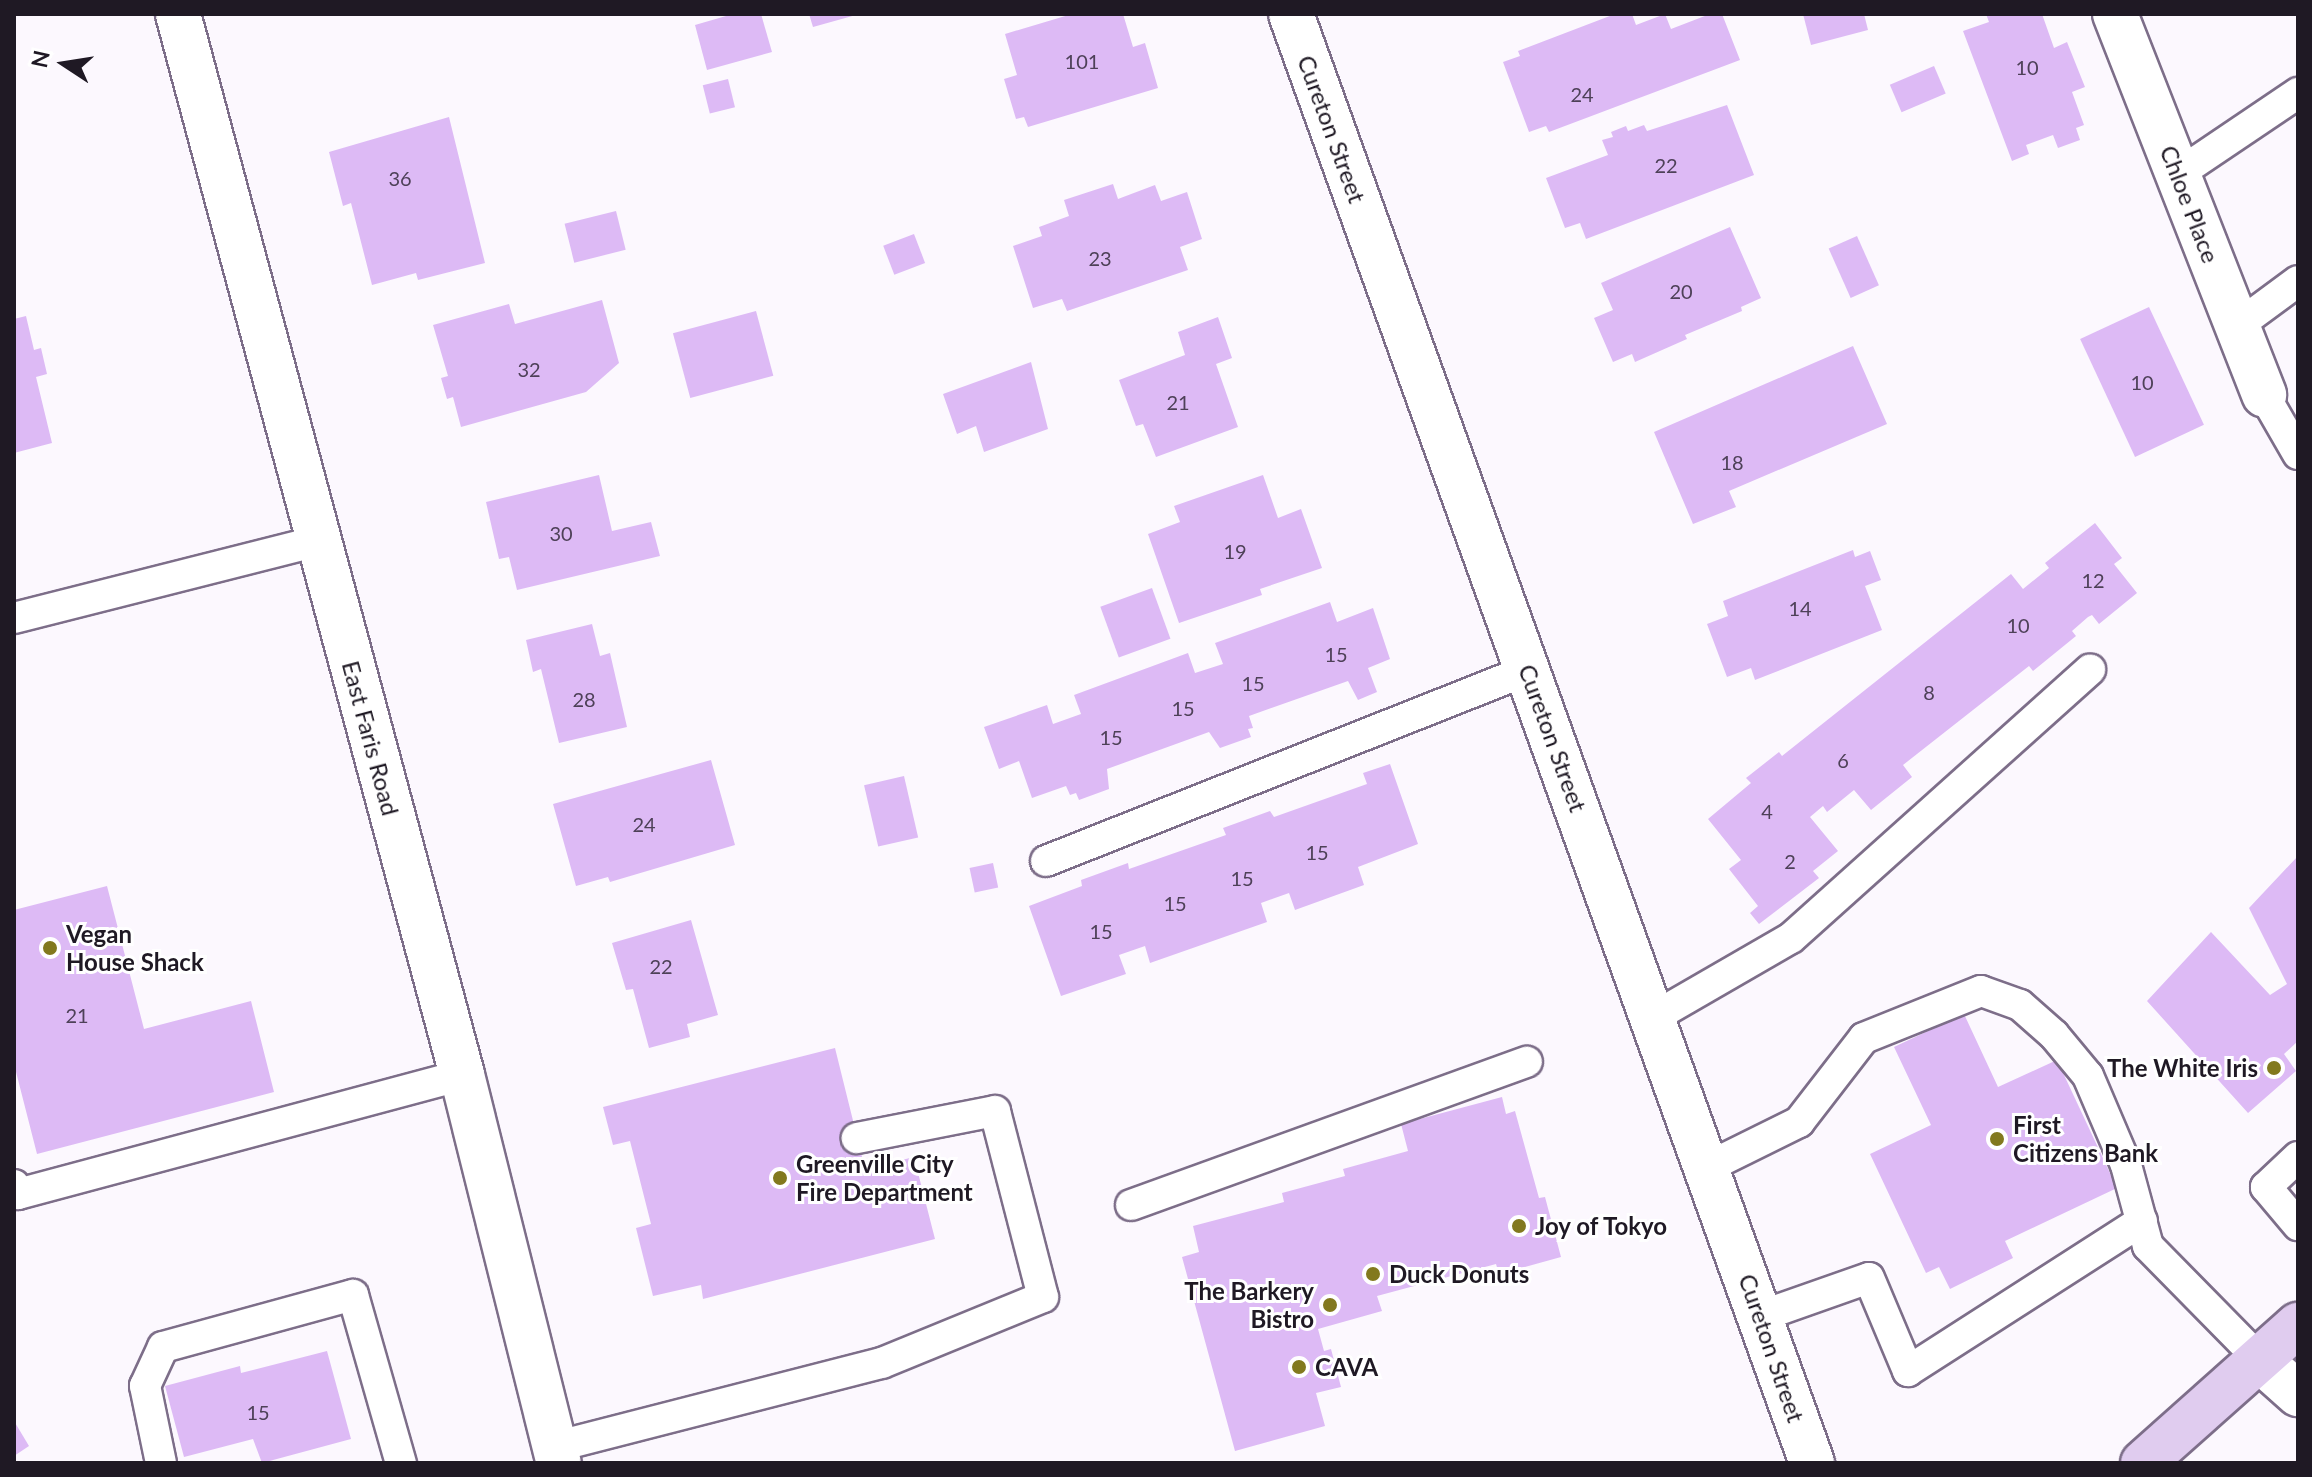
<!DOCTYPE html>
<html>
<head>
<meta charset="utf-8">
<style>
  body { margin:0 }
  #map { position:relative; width:2312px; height:1477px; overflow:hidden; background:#fcf8fe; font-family:Lato,sans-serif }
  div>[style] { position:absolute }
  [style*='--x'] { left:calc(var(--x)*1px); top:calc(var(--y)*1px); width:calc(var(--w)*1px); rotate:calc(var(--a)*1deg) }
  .building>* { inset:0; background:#ddbaf5; transform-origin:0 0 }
  .roads { filter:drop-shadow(2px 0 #7d6e89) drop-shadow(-2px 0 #7d6e89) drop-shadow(0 2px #7d6e89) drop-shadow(0 -2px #7d6e89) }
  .lane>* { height:30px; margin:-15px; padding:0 15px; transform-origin:15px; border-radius:15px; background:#fff }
  .street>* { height:44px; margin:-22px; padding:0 22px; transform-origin:22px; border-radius:22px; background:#fff }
  .secondary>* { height:44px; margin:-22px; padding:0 22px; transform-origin:22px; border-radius:22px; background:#fff }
  .primary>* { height:44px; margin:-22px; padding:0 22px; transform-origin:22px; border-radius:22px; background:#e0ccef }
  .dots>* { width:22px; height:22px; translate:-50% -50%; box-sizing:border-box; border:4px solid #fff; border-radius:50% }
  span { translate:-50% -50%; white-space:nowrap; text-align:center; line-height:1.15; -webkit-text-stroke:6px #fff; paint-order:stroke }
  .number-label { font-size:20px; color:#4e4158 }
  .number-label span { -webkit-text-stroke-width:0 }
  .street-label { font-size:24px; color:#1f1924 }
  .poi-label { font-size:24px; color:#1f1924; font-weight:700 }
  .left { translate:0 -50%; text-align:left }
  .right { translate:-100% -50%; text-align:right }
  .frame { position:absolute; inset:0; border:16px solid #1f1924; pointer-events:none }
  .north { position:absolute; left:24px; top:24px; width:80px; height:80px; -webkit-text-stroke:6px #fff; paint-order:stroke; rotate:282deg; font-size:22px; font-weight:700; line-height:32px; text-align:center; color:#1f1924 }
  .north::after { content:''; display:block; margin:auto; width:28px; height:36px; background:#1f1924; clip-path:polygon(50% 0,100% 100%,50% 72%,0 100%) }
</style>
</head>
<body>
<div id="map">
  <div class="building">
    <div style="clip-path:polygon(733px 14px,761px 14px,772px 52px,707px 70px,695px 25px)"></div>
    <div style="clip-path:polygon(809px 14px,856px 14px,856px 15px,813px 27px)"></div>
    <div style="clip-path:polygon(1072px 14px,1123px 14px,1133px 47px,1145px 43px,1158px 88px,1028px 127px,1024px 117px,1016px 119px,1004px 79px,1017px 75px,1005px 34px)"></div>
    <div style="clip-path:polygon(1615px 14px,1632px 14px,1636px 25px,1665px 14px,1671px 29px,1710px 14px,1722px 14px,1740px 60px,1549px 132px,1546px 126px,1529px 132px,1503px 62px,1520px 56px,1518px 51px)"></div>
    <div style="clip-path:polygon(1803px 14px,1864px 14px,1868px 30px,1811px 45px)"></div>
    <div style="clip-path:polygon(1986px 14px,2042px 14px,2054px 48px,2067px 42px,2085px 87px,2072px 92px,2084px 125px,2076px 128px,2080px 140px,2058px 148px,2053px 135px,2026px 145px,2029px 154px,2012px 161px,1963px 31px,1989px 22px)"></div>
    <div style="left:1934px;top:66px;width:30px;height:48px;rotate:67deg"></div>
    <div style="left:728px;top:79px;width:29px;height:26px;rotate:76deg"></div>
    <div style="clip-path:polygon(1727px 105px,1754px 175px,1586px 239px,1580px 223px,1565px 228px,1546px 178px,1608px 155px,1602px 140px,1613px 137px,1611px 132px,1626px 126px,1628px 131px,1644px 125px,1647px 131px)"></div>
    <div style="clip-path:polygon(449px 117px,485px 263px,418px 280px,416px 273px,372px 285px,351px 203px,343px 206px,329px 152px)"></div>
    <div style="clip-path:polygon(1113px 184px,1118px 199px,1155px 185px,1161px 201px,1187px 192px,1202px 239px,1180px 247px,1188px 270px,1067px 311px,1062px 299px,1033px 308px,1013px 246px,1042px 236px,1039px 227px,1069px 216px,1064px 200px)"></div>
    <div style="left:616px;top:211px;width:40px;height:53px;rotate:76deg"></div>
    <div style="clip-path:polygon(1730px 227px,1761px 298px,1741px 307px,1742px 311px,1685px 335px,1687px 339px,1635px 362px,1632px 354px,1613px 362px,1594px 318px,1613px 310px,1601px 283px)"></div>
    <div style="left:914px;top:234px;width:31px;height:33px;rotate:69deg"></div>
    <div style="left:1857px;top:236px;width:54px;height:31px;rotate:66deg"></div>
    <div style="clip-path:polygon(602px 300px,619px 363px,586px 392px,461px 427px,453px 397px,447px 399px,441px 378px,448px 376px,433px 325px,509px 304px,515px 324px)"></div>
    <div style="left:2149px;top:307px;width:130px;height:76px;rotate:65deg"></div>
    <div style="left:756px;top:311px;width:67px;height:86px;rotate:75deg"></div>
    <div style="clip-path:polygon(26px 316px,34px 350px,41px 348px,47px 374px,36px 377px,52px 443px,14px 453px,14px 319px)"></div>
    <div style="clip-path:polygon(1218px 317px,1232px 358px,1216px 364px,1238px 427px,1156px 457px,1143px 424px,1136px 426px,1119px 380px,1185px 355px,1178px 332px)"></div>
    <div style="clip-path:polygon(1853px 346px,1887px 424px,1729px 491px,1736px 507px,1693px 524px,1654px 432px)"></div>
    <div style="clip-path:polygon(1031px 362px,1048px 429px,984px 452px,976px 426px,957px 434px,943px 394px)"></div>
    <div style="clip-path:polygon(599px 475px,612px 531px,651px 522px,660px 556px,517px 590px,509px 557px,499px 559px,486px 502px)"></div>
    <div style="clip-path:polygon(1263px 475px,1278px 518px,1301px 509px,1322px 568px,1260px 589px,1262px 595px,1179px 623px,1148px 534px,1180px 522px,1174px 506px)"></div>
    <div style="clip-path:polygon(2095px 523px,2122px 558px,2114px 564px,2137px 593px,2099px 624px,2092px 615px,2088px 617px,2072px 631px,2076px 636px,2033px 671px,2029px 666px,1903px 765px,1912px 777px,1871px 810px,1854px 790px,1827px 812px,1823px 806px,1810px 817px,1838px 851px,1813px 871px,1819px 878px,1759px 924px,1750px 913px,1758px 906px,1729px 869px,1741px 860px,1708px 819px,1751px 783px,1746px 778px,1779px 752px,1782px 756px,2011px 574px,2023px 589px,2049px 568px,2045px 563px)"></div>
    <div style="clip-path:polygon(1853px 550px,1855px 557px,1870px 551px,1881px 580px,1865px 586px,1882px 630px,1755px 680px,1751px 668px,1727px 677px,1707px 624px,1728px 616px,1723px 601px)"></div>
    <div style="left:1152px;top:588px;width:54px;height:55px;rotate:70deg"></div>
    <div style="clip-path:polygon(1330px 602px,1337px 622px,1373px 608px,1390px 659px,1368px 668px,1377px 692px,1358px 700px,1348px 681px,1249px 716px,1253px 728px,1248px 729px,1251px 737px,1220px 748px,1209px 732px,1107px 769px,1109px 789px,1079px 800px,1076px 793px,1070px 795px,1066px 786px,1032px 798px,1019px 761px,999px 769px,984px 727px,1047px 705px,1053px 724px,1081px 714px,1074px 695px,1188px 653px,1195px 673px,1223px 664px,1215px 643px)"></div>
    <div style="clip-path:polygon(592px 624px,600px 656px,610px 653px,627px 727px,559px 743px,541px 669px,533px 672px,526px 640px)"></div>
    <div style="clip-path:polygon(711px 760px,735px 845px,610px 882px,608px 877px,576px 886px,553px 804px)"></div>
    <div style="clip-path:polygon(1390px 764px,1418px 844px,1358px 867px,1364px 885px,1295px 910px,1289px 893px,1261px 903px,1267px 922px,1150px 963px,1145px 946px,1119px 955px,1126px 974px,1061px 996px,1029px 906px,1082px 886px,1081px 880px,1128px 863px,1129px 869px,1226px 835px,1223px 828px,1270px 811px,1274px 817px,1367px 784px,1363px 773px)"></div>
    <div style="left:904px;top:776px;width:63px;height:41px;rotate:77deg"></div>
    <div style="clip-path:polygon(2298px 856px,2298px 1041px,2284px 1054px,2296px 1071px,2248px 1113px,2147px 1001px,2211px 932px,2270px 995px,2287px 984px,2249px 908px)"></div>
    <div style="left:993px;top:863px;width:25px;height:24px;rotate:78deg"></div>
    <div style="clip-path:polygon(107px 886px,144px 1029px,251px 1001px,274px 1092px,37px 1154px,14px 1064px,14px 910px)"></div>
    <div style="clip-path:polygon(691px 920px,718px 1015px,687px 1024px,690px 1037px,649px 1048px,633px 989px,626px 990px,612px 943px)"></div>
    <div style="clip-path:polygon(1964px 1014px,1998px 1087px,2057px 1060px,2117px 1188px,2005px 1241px,2013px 1258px,1950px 1289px,1939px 1267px,1926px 1273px,1870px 1154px,1931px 1125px,1894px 1047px)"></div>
    <div style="clip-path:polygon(835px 1048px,865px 1169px,914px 1157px,935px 1239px,703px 1299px,701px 1285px,653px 1296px,636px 1228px,651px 1224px,630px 1141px,613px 1145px,603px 1107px)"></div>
    <div style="clip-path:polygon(1502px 1097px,1506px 1114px,1515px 1111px,1539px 1198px,1545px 1197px,1561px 1257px,1499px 1274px,1496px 1264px,1377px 1296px,1382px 1311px,1318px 1329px,1324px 1351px,1331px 1349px,1341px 1387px,1316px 1393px,1325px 1426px,1235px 1451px,1182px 1257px,1199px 1252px,1193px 1226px,1284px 1202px,1282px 1193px,1345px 1176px,1343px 1169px,1408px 1151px,1401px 1124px)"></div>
    <div style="clip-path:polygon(327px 1351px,351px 1439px,262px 1463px,253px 1439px,184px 1457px,165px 1386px,240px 1366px,241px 1373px)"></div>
    <div style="clip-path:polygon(14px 1421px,29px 1446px,14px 1456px)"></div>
  </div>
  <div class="roads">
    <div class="lane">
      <div style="--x:2178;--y:174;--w:145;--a:-34"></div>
      <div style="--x:2237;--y:326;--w:76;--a:-36.4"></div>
      <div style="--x:2264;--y:395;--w:68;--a:60"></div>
      <div style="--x:14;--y:618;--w:315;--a:-14.2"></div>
      <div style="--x:1046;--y:861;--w:518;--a:-21.62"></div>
      <div style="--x:1654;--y:1017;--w:158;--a:-30"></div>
      <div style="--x:1791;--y:938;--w:402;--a:-41.9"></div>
      <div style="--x:2298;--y:1157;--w:44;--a:136.8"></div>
      <div style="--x:2266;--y:1187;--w:50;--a:49.9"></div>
      <div style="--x:1708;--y:1167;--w:102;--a:-26.3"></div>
      <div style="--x:1799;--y:1122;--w:106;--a:-52.3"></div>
      <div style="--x:1864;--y:1038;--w:126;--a:-21.9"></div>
      <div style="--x:1981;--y:991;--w:41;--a:19.7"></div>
      <div style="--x:2020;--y:1005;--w:45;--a:41.4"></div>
      <div style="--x:2054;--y:1035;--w:53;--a:50.3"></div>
      <div style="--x:2088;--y:1076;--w:97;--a:66.9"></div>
      <div style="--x:2126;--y:1165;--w:84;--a:74.8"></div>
      <div style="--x:2148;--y:1246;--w:161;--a:45.5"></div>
      <div style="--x:14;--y:1185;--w:10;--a:66"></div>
      <div style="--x:18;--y:1194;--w:460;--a:-15"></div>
      <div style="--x:1131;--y:1205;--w:421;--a:-19.9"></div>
      <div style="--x:1761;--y:1316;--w:114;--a:-19.4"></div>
      <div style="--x:1869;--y:1278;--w:101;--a:67.2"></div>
      <div style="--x:1908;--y:1371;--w:278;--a:-32.7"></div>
      <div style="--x:554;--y:1447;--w:339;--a:-14.4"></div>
      <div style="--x:882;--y:1363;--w:174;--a:-22.3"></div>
      <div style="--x:1043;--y:1297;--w:192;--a:-104.5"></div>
      <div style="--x:995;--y:1111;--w:141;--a:168.9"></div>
      <div style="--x:161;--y:1463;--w:79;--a:-101.7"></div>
      <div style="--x:145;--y:1386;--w:43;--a:-65.2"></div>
      <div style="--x:163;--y:1347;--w:197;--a:-15.3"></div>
      <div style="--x:353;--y:1295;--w:175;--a:74.1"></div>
    </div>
    <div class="street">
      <div style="--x:1291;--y:14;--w:1540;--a:70.22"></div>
      <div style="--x:2115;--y:14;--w:409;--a:68.6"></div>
      <div style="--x:2261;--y:1361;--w:50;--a:41.7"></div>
    </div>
    <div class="secondary">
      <div style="--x:178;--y:14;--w:1098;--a:75.01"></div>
      <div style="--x:462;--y:1075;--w:400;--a:76"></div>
    </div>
    <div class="primary">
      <div style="--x:2143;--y:1463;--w:208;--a:-41.7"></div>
    </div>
  </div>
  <div class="dots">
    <div style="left:50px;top:948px;background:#82791e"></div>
    <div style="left:2274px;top:1068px;background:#82791e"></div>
    <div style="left:1997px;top:1139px;background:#82791e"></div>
    <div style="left:780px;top:1178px;background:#82791e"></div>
    <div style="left:1519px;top:1226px;background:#82791e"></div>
    <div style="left:1373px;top:1274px;background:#82791e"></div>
    <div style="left:1330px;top:1305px;background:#82791e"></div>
    <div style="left:1299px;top:1367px;background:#82791e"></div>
  </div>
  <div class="number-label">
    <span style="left:1082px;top:61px">101</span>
    <span style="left:2027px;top:67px">10</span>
    <span style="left:1582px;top:94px">24</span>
    <span style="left:1666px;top:165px">22</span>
    <span style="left:400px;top:178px">36</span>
    <span style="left:1100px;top:258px">23</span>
    <span style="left:1681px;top:291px">20</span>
    <span style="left:529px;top:369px">32</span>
    <span style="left:2142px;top:382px">10</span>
    <span style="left:1178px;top:402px">21</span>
    <span style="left:1732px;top:462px">18</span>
    <span style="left:561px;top:533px">30</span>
    <span style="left:1235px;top:551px">19</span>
    <span style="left:2093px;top:580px">12</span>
    <span style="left:1800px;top:608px">14</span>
    <span style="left:2018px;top:625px">10</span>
    <span style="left:1336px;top:654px">15</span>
    <span style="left:1253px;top:683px">15</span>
    <span style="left:1929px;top:692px">8</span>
    <span style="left:584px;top:699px">28</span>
    <span style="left:1183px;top:708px">15</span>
    <span style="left:1111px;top:737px">15</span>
    <span style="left:1843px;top:760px">6</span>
    <span style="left:1767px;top:811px">4</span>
    <span style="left:644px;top:824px">24</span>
    <span style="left:1317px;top:852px">15</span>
    <span style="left:1790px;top:861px">2</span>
    <span style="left:1242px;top:878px">15</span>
    <span style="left:1175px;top:903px">15</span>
    <span style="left:1101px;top:931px">15</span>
    <span style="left:661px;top:966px">22</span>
    <span style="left:77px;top:1015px">21</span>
    <span style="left:258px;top:1412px">15</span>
  </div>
  <div class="street-label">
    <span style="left:1332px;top:129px;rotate:70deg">Cureton Street</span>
    <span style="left:2190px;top:204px;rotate:69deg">Chloe Place</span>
    <span style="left:371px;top:738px;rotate:75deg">East Faris Road</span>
    <span style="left:1553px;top:738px;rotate:70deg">Cureton Street</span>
    <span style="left:1772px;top:1348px;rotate:71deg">Cureton Street</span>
  </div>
  <div class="poi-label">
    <span class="left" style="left:66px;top:948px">Vegan<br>House Shack</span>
    <span class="right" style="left:2258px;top:1068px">The White Iris</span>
    <span class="left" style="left:2013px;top:1139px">First<br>Citizens Bank</span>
    <span class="left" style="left:796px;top:1178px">Greenville City<br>Fire Department</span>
    <span class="left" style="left:1535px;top:1226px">Joy of Tokyo</span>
    <span class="left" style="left:1389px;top:1274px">Duck Donuts</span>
    <span class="right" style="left:1314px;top:1305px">The Barkery<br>Bistro</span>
    <span class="left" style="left:1315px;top:1367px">CAVA</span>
  </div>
  <div class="frame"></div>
  <div class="north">N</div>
</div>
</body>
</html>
